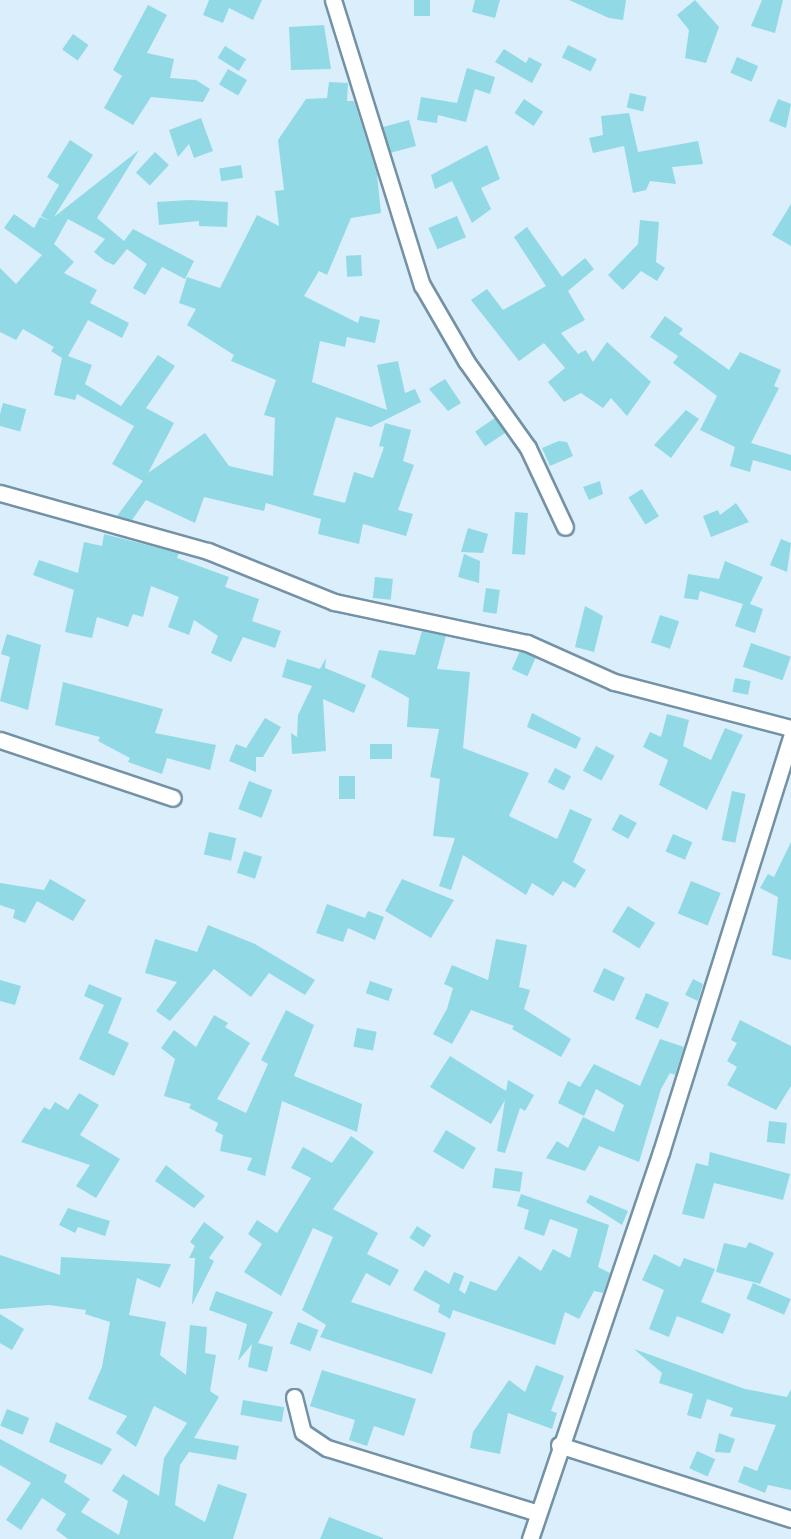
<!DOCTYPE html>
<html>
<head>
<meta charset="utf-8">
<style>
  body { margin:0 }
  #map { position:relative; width:791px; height:1539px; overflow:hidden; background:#daeefb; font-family:"Source Sans 3",sans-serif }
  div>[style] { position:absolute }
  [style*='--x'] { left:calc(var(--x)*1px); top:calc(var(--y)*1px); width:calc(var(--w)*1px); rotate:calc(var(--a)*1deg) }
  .building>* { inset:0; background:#92d9e6; transform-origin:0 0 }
  .roads { filter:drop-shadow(2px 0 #7492a6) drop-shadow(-2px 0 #7492a6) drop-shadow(0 2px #7492a6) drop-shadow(0 -2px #7492a6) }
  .street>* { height:15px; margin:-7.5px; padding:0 7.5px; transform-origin:7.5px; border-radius:7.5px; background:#fff }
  span { translate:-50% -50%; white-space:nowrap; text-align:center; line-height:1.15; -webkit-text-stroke:5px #daeefb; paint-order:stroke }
</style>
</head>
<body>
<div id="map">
  <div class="building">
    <div style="clip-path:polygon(209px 0,262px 0,253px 20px,229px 8px,223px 23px,203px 15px)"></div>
    <div style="left:414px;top:0;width:16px;height:16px"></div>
    <div style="clip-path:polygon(475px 0,500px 0,495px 18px,472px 12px)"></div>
    <div style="clip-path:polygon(569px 0,626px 0,623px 20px,609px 18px)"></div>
    <div style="clip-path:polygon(695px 0,719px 27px,706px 63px,685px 58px,689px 30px,677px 15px)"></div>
    <div style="clip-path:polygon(762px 0,783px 0,775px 33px,751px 26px)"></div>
    <div style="clip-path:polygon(148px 5px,167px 15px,147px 53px,174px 59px,170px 78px,196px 80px,210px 89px,203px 102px,151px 97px,133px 125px,104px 108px,122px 76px,113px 70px)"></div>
    <div style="clip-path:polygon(324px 25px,331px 69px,291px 70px,289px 27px)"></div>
    <div style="left:73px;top:34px;width:19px;height:19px;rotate:35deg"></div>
    <div style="left:568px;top:45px;width:32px;height:14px;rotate:26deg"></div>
    <div style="left:225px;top:46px;width:25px;height:14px;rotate:32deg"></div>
    <div style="clip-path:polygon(504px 49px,526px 63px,529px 57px,542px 64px,532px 83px,495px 62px)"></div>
    <div style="left:737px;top:57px;width:23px;height:17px;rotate:23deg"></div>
    <div style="clip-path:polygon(467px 68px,495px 77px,490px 94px,475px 89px,466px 122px,438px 115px,437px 123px,417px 120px,421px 97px,457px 103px)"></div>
    <div style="left:228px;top:69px;width:22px;height:18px;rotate:30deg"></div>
    <div style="clip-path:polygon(329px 82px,348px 83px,347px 101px,354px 101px,377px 174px,381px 213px,351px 218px,327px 275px,319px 271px,304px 296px,358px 323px,360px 316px,380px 320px,375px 343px,347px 337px,345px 347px,320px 341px,312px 382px,387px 410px,377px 365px,398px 361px,405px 393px,415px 389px,421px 402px,371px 427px,336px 417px,313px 495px,345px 503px,354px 472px,373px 478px,384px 447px,379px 446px,385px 423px,411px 430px,403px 461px,414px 465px,398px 510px,413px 514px,406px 536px,363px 524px,359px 544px,318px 534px,321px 519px,266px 503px,264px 511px,204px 497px,195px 523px,146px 500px,132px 520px,117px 516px,143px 481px,112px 464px,134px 426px,77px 394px,75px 400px,54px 395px,62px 358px,51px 351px,54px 347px,23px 329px,16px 340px,0 332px,0 268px,16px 284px,42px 255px,4px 228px,14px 214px,34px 228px,40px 217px,50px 221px,41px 216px,59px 185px,47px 177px,70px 140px,93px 155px,54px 217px,139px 150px,97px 218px,124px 241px,133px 229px,194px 261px,185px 279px,162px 267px,145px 295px,133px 288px,147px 264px,127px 249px,114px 265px,105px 261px,94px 252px,105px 239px,68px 219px,54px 244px,74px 262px,64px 273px,97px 290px,90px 303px,129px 323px,122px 338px,88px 320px,68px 356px,92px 365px,85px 384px,121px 406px,158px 355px,175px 366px,146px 408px,174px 423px,148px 473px,205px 433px,229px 466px,273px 476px,275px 418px,264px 415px,276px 380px,231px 361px,234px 355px,187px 325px,196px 309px,179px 303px,187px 277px,220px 288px,257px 215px,279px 226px,275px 191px,284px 190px,278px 140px,306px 99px,327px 98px)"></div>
    <div style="left:630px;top:93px;width:17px;height:15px;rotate:13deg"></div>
    <div style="left:524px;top:99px;width:23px;height:17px;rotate:34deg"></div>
    <div style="clip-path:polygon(778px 99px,791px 104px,786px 128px,769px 121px)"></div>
    <div style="clip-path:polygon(629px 113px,638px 152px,698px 141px,703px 164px,672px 167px,676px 184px,650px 181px,646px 190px,633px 193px,624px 146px,593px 153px,589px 138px,603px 135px,601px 116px)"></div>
    <div style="clip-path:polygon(201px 118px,213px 151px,194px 158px,189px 144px,178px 157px,169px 130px)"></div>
    <div style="left:409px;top:120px;width:27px;height:27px;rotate:75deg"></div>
    <div style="clip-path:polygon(487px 145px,500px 179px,481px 188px,491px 209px,472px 223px,452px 181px,435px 189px,431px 175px)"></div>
    <div style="left:155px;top:152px;width:19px;height:28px;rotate:43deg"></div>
    <div style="left:241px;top:165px;width:13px;height:22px;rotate:81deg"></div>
    <div style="clip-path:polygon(189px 200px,228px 202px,227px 227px,199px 226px,199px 221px,159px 225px,157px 202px)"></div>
    <div style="clip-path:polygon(791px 204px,791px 246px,772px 235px)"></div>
    <div style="left:457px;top:216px;width:23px;height:31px;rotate:67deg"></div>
    <div style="clip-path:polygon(640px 220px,659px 222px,656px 262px,665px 268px,657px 281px,641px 271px,623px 290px,608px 275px,638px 244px)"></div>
    <div style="clip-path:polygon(527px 227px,562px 277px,585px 258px,594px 269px,568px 291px,585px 320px,561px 333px,578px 354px,586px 350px,593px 362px,607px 342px,651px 382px,627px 416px,611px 398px,603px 408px,581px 393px,564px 402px,548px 382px,565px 368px,544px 343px,519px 361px,471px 300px,487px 289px,503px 310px,546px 286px,514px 237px)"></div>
    <div style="left:361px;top:255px;width:21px;height:15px;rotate:87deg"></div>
    <div style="clip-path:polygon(665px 316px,683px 329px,679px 334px,729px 370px,740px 352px,781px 370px,774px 386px,779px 388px,751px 443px,791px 455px,791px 471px,753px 460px,750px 472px,730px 466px,735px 447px,700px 430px,717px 396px,673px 363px,678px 356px,650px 337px)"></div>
    <div style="clip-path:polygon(445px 379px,461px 403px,448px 411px,429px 389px)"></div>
    <div style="left:3px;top:403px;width:24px;height:23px;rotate:15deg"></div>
    <div style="clip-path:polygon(686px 410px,699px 419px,671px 458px,654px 445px)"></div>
    <div style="left:495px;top:418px;width:18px;height:24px;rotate:56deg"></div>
    <div style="clip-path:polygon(559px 441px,567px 442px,573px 456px,550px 466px,542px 448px)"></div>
    <div style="clip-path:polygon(600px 481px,603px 494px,589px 500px,583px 487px)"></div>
    <div style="left:642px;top:489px;width:32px;height:16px;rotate:58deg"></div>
    <div style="clip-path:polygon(736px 503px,749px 522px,711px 537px,703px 516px,718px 510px,720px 515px)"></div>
    <div style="left:515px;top:512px;width:13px;height:42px;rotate:4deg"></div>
    <div style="clip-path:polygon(468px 528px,488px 534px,483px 553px,461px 552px)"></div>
    <div style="clip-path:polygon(104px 534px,179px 553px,177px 558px,229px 577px,225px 587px,259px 599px,252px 621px,281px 631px,275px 648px,243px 637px,231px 662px,211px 653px,218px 636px,194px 620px,189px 635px,168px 627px,179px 597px,151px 586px,143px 617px,133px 614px,128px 627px,97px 617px,92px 638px,65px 632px,74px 590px,33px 575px,39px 560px,78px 573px,84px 542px,102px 546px)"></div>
    <div style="clip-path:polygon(781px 539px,791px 543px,787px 572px,770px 565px)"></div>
    <div style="clip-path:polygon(464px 554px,480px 561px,479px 583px,458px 577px)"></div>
    <div style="clip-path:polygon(725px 561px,763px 577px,750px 604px,763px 609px,755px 633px,735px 626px,743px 604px,700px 591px,698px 600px,684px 598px,688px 574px,719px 579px)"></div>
    <div style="left:375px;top:577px;width:18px;height:21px;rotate:6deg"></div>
    <div style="left:486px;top:588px;width:14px;height:24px;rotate:8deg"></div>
    <div style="clip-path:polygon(585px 606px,603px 616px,594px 652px,575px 647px)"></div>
    <div style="left:660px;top:615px;width:20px;height:29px;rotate:18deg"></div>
    <div style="clip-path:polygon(422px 631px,446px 636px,437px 669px,470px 672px,463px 748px,529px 773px,509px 816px,557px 839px,570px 809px,592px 819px,573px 862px,586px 870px,575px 888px,563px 881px,553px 896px,532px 883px,526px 895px,463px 855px,451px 890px,439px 886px,455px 838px,433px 836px,440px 779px,430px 777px,439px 729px,407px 727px,409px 698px,371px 677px,379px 650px,415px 655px)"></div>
    <div style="clip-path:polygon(7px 634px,41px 645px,28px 710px,0 701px,10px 657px,1px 654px)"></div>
    <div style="left:751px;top:643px;width:42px;height:25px;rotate:19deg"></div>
    <div style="left:520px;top:651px;width:17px;height:20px;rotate:24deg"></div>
    <div style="clip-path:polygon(326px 658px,325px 668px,366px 685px,354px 713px,323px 699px,326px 751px,292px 754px,291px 733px,297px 737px,298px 715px,312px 686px,282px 677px,287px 659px,320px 669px)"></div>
    <div style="left:735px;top:678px;width:16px;height:14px;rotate:11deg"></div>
    <div style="clip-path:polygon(63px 682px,163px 709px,155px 733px,216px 745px,210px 770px,167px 758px,162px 774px,128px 762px,130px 758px,98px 741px,100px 737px,55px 725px)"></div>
    <div style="clip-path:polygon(532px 713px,581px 738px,576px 749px,527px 727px)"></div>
    <div style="clip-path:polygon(667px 714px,689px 720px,683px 746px,711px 760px,725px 728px,743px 735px,707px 810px,659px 785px,668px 760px,643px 747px,650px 732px,661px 737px)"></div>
    <div style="clip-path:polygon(265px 718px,281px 727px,263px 757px,256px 757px,256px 772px,229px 761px,236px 744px,246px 748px)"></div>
    <div style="left:370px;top:744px;width:22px;height:15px"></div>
    <div style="left:596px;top:746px;width:21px;height:28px;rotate:28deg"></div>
    <div style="left:555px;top:768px;width:18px;height:16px;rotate:27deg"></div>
    <div style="left:339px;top:776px;width:16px;height:23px"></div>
    <div style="left:249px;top:781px;width:25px;height:30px;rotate:21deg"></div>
    <div style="left:732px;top:791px;width:14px;height:50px;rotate:12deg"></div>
    <div style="left:620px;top:814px;width:19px;height:18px;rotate:28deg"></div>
    <div style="left:209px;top:832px;width:28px;height:23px;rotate:13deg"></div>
    <div style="left:673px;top:834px;width:21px;height:19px;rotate:23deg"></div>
    <div style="clip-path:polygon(791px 842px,791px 960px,772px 955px,778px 897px,760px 888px,768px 874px,774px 877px)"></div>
    <div style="left:244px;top:851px;width:19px;height:23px;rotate:18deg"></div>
    <div style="clip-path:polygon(50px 879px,86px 900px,73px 921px,37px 901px,25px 923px,13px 918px,15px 910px,0 905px,0 883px,44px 890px)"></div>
    <div style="clip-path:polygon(402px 879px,454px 900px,431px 938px,385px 911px)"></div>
    <div style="left:691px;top:881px;width:32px;height:35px;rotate:22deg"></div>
    <div style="clip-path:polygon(327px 904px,365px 918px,368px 911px,384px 917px,375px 940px,348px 928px,343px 942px,316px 933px)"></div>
    <div style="left:628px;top:906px;width:32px;height:30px;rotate:32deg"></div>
    <div style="clip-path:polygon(208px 925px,255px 944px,315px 980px,305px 995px,269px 973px,251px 997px,214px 969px,170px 1021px,156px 1011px,177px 982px,145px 973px,155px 939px,197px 952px)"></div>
    <div style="clip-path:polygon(496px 939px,527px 945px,519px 987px,530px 990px,524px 1009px,571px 1039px,561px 1057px,512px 1029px,514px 1026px,471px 1010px,452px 1044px,433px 1034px,447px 1009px,453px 988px,444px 984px,452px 965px,488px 980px)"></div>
    <div style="left:604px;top:968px;width:23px;height:26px;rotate:25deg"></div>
    <div style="clip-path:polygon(693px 979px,703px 984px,698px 1001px,685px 995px)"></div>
    <div style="clip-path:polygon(0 980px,21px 986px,15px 1005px,0 1001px)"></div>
    <div style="left:370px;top:981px;width:24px;height:13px;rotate:19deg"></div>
    <div style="clip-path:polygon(89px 984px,122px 998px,108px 1033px,129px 1043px,114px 1076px,79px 1059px,104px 1005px,84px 996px)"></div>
    <div style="left:646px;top:993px;width:25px;height:28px;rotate:23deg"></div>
    <div style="clip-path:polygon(286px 1010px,314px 1025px,294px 1076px,362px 1104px,357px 1132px,282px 1101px,265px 1176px,247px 1170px,252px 1158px,220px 1151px,223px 1135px,215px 1131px,218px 1123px,189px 1108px,191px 1104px,164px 1096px,175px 1059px,161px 1048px,174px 1030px,196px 1047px,214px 1015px,228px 1023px,225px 1027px,250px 1043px,217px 1099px,246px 1113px,268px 1064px,261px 1060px)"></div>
    <div style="clip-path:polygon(740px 1020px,791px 1046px,791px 1086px,776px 1110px,727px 1085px,737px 1067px,727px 1061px,737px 1043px,731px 1040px)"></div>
    <div style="left:357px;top:1028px;width:20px;height:19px;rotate:11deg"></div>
    <div style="clip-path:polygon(660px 1039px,684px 1047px,675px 1075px,670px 1073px,661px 1089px,639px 1162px,599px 1146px,585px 1171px,546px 1158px,557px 1141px,568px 1148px,583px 1117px,614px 1132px,624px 1105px,596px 1089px,584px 1116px,558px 1103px,568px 1081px,580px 1087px,594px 1064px,640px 1086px)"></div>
    <div style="clip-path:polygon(450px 1056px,506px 1091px,508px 1080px,534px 1095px,525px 1111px,520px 1108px,505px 1153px,497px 1151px,505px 1100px,491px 1124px,430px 1087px)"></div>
    <div style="clip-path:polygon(79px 1093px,99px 1105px,80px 1135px,120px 1159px,96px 1198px,76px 1186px,90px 1165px,21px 1142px,44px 1107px,50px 1110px,55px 1102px,68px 1110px)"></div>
    <div style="left:769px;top:1121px;width:18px;height:21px;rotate:6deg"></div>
    <div style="left:446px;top:1130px;width:35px;height:25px;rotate:31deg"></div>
    <div style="clip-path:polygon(351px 1136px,374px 1152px,333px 1209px,378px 1233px,367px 1254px,399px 1270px,390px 1286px,366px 1273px,351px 1302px,446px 1333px,432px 1374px,320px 1337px,326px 1325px,302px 1310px,333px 1237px,313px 1228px,281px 1296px,244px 1272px,262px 1244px,248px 1234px,257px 1220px,277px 1233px,311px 1178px,291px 1168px,303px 1147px,332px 1163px)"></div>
    <div style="clip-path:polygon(710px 1152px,790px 1174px,783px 1200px,714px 1183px,704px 1219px,682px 1214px,696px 1163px,708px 1166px)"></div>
    <div style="clip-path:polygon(166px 1165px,205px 1196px,194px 1208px,155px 1181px)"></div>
    <div style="left:495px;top:1168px;width:28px;height:20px;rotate:8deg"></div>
    <div style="clip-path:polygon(521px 1194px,609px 1225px,598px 1267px,610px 1273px,603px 1293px,594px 1291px,579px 1319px,565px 1312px,555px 1345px,453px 1310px,450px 1319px,438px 1312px,440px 1305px,413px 1290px,425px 1270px,449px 1284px,454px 1272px,464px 1276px,459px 1290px,465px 1294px,470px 1281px,496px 1291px,519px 1256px,541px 1271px,553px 1249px,570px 1258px,578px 1229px,550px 1219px,544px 1236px,524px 1229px,529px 1210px,517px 1206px)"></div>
    <div style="clip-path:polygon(590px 1195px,628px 1211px,622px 1225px,586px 1202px)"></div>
    <div style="clip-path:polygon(68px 1208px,110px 1221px,105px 1236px,78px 1227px,75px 1233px,59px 1225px)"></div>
    <div style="clip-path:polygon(204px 1222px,224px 1237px,209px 1258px,214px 1261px,192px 1305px,195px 1258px,189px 1258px,195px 1246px,190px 1242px)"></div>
    <div style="left:417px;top:1226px;width:17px;height:14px;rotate:33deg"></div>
    <div style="clip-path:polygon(749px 1242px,774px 1253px,760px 1284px,716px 1272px,724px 1243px,746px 1248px)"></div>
    <div style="clip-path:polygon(654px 1254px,680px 1267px,684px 1258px,715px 1269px,701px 1302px,731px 1314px,723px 1334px,677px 1316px,669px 1337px,649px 1329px,664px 1290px,642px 1280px)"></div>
    <div style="clip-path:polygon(0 1255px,60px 1275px,61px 1257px,171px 1264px,160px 1288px,137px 1278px,129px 1315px,166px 1322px,160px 1355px,186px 1375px,190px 1325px,207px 1327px,205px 1353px,216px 1355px,210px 1391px,219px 1397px,194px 1438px,239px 1446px,236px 1460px,189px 1452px,180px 1465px,175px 1505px,205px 1522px,218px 1484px,247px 1494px,233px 1539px,68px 1539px,56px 1530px,66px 1514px,42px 1498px,21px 1530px,6px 1520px,31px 1483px,0 1465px,0 1439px,67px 1475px,64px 1482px,90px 1499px,81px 1512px,119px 1535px,128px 1501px,112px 1491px,123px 1474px,159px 1496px,164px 1458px,187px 1423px,154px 1406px,136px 1447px,116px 1433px,127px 1416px,88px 1399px,102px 1367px,110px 1322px,85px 1314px,86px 1310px,49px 1305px,0 1309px)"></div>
    <div style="left:753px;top:1283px;width:41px;height:17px;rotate:23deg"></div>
    <div style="clip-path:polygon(216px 1291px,273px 1312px,258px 1343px,273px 1347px,267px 1372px,248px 1367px,252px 1344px,238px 1361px,247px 1324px,209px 1310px)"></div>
    <div style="clip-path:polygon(0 1314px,24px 1329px,12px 1350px,0 1343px)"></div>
    <div style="left:298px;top:1322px;width:22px;height:23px;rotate:21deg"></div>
    <div style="clip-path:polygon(634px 1349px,745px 1389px,787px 1397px,791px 1389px,791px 1490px,768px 1485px,765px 1493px,738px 1482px,744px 1466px,757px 1471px,776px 1425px,730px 1416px,733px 1408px,707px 1399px,701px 1419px,687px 1415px,693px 1394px,659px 1383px,662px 1373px)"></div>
    <div style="clip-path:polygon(536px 1365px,564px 1376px,551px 1411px,557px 1413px,552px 1429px,508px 1413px,500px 1454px,470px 1448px,473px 1432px,509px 1380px,525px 1392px)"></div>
    <div style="clip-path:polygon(322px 1370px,416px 1399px,404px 1436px,374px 1426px,367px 1446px,349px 1440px,355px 1420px,310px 1406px)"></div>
    <div style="left:243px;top:1400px;width:42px;height:15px;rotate:10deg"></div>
    <div style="left:7px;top:1409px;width:24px;height:18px;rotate:22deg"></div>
    <div style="clip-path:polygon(56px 1422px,112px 1449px,102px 1465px,49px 1442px)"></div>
    <div style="clip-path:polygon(719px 1433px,735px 1439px,730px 1453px,715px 1452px)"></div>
    <div style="left:697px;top:1451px;width:20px;height:19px;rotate:24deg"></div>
    <div style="clip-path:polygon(329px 1517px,383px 1538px,383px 1539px,320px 1539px)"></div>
  </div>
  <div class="roads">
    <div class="street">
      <div style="--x:333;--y:0;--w:299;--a:72.7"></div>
      <div style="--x:422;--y:285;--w:88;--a:59.9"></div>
      <div style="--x:466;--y:361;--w:107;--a:54.5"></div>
      <div style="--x:528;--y:448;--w:87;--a:64.9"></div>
      <div style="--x:0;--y:493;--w:216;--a:15.6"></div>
      <div style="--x:208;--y:551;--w:136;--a:22"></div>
      <div style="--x:334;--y:602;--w:197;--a:12"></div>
      <div style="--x:527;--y:643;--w:95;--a:24.1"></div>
      <div style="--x:614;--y:682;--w:183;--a:14.6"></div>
      <div style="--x:0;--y:740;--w:182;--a:18.5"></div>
      <div style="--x:294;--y:1397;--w:36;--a:76"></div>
      <div style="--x:303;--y:1432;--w:29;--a:34"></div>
      <div style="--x:327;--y:1448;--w:221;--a:17.1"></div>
      <div style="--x:559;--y:1445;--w:244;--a:17.7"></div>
      <div style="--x:530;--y:1539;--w:409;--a:-71.3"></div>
      <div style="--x:661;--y:1152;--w:435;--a:-72.6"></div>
    </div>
  </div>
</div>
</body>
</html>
